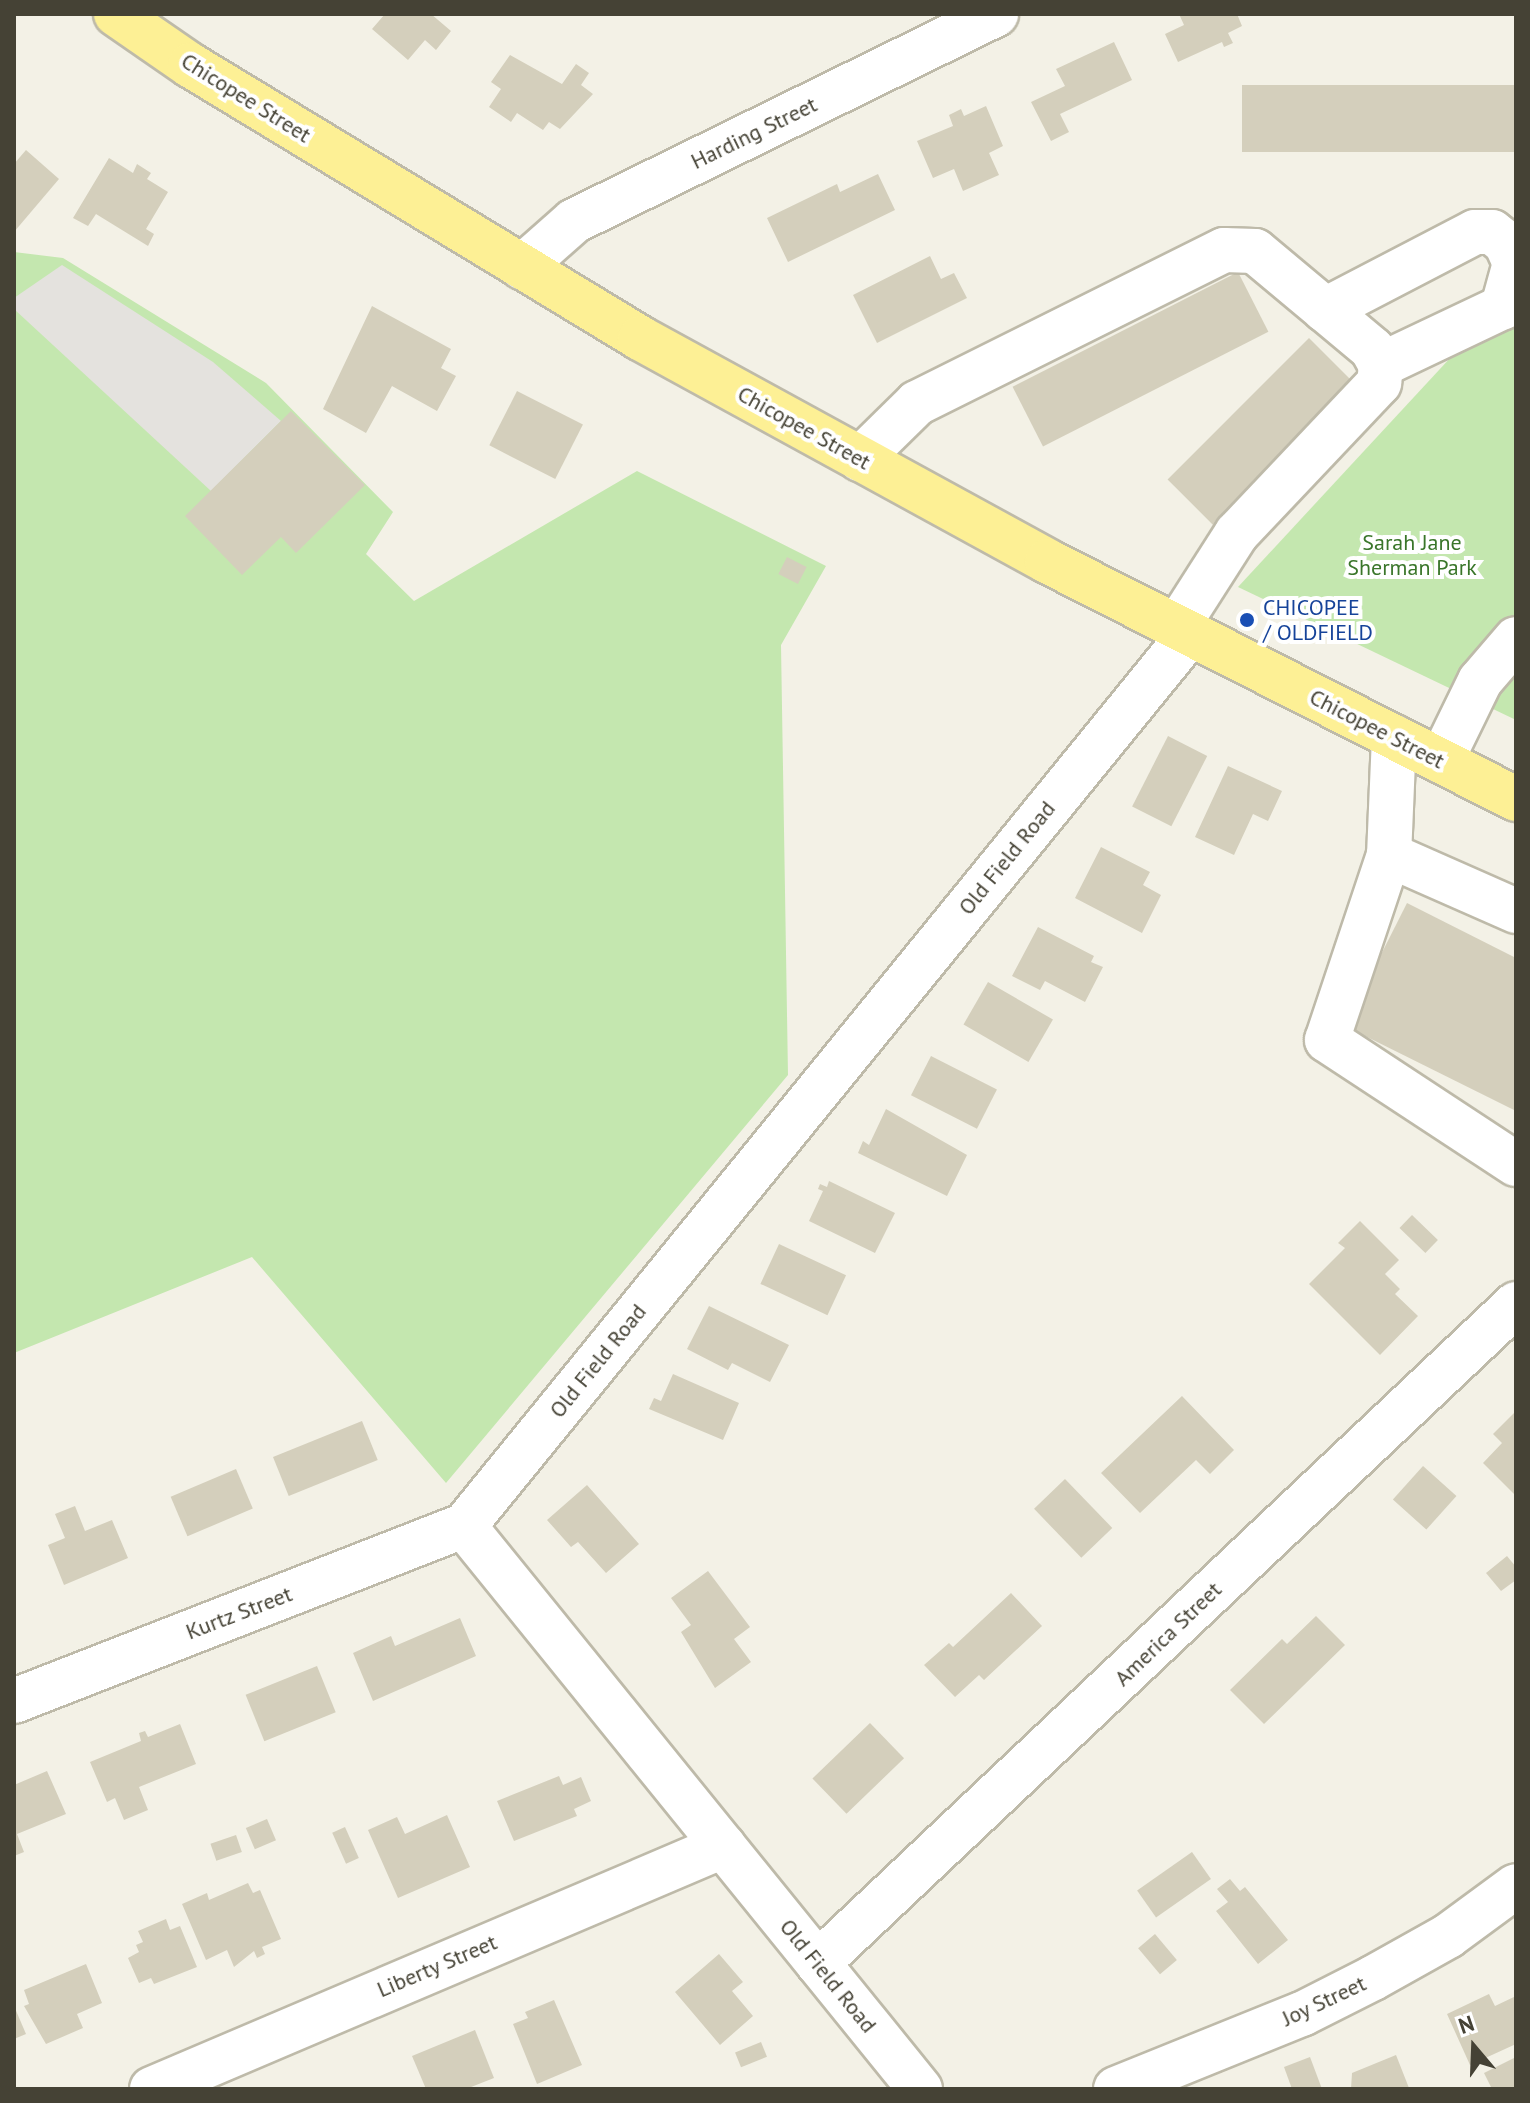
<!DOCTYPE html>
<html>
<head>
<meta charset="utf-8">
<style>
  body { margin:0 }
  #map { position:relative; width:1530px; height:2103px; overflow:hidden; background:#f3f1e6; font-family:"PT Sans",sans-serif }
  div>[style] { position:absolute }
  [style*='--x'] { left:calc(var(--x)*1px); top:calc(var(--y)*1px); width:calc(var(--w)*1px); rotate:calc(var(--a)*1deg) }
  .green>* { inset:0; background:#c4e7af }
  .parking>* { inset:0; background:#e4e2de }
  .building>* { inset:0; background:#d4cfbc; transform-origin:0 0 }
  .roads { filter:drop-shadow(2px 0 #bebaa9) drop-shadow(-2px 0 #bebaa9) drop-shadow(0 2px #bebaa9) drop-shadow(0 -2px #bebaa9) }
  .minor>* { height:44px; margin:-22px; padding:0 22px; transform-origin:22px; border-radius:22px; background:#fff }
  .major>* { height:44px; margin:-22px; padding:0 22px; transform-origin:22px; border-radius:22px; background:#fdf095 }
  .dots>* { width:22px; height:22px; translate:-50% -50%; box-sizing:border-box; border:4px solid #fff; border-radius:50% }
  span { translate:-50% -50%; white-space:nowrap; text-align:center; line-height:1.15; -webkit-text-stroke:8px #fff; paint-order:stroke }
  .street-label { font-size:22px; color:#454235 }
  .park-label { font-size:22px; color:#3a762a }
  .transit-label { font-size:22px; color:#164399 }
  .left { translate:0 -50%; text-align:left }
  .frame { position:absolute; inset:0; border:16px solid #454235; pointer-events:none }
  .north { position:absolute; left:1434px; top:2007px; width:80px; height:80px; -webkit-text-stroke:6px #fff; paint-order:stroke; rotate:341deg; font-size:22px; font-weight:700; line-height:32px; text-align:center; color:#454235 }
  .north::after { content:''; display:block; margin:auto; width:28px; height:36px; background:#454235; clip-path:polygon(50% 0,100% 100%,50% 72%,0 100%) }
</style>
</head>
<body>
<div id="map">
  <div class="green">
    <div style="clip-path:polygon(14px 252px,63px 258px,266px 383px,393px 512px,366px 554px,414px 601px,637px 471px,826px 566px,781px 645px,788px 1075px,446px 1483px,252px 1257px,14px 1353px)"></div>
    <div style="clip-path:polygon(1516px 325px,1516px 720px,1238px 587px,1452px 356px)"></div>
  </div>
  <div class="parking">
    <div style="clip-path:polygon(62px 265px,213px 362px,281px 421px,211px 491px,14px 309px,14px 298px)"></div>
  </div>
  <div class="building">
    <div style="clip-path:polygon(385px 14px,431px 14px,451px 31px,436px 50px,425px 40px,408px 60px,372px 29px)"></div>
    <div style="clip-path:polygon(1179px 14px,1237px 14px,1242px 26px,1228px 33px,1233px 43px,1224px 47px,1222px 42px,1178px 62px,1165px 34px,1184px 25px)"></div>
    <div style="clip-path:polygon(1114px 42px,1132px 80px,1060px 114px,1069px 132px,1051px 141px,1031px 102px,1065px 86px,1056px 69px)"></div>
    <div style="clip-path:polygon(510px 55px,562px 84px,576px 64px,589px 73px,581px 85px,593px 94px,560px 129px,549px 122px,543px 130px,517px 113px,511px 122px,489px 107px,501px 89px,491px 82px)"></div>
    <div style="left:1516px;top:85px;width:67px;height:274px;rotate:90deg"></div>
    <div style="clip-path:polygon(986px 106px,1003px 146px,989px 153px,999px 175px,963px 191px,954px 169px,933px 178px,917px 141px,953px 126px,949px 115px,961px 109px,964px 116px)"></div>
    <div style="clip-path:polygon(26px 150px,59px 179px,14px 232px,14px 164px)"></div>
    <div style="clip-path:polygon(109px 158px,133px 173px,137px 164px,151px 173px,147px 179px,168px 192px,146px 229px,154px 234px,148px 246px,96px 214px,88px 226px,73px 218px)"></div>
    <div style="clip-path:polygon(878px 174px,895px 210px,788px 262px,767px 218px,837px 184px,840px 192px)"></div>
    <div style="clip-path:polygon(930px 256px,941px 279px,954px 273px,967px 298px,877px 343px,853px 295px)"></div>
    <div style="left:1238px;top:272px;width:67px;height:253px;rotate:63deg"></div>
    <div style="clip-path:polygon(372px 306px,451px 349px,441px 368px,456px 376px,437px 411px,392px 386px,366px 433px,323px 409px)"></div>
    <div style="left:1309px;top:338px;width:64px;height:200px;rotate:45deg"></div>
    <div style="left:517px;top:391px;width:74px;height:61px;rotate:27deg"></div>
    <div style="clip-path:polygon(291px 411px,365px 485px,296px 553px,281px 537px,242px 575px,185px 516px)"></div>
    <div style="left:787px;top:557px;width:22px;height:19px;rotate:27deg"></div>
    <div style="left:1168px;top:736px;width:44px;height:79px;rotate:27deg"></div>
    <div style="clip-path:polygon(1228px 766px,1282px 791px,1268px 821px,1253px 814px,1234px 855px,1195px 837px)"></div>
    <div style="clip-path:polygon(1101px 847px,1150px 872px,1143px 885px,1161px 895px,1142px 933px,1075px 898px)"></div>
    <div style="clip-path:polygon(1407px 903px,1516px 958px,1516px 1111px,1345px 1026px)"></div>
    <div style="clip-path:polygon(1038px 927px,1094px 956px,1091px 962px,1103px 967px,1085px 1002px,1045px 981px,1040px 990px,1012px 976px)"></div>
    <div style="left:988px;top:982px;width:75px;height:49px;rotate:30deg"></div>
    <div style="left:931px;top:1056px;width:74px;height:44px;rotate:27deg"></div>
    <div style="clip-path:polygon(886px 1109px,967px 1155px,947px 1196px,858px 1153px,863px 1141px,869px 1145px)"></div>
    <div style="clip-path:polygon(829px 1181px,895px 1213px,875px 1253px,809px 1221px,823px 1191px,818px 1189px,820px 1184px,827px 1187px)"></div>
    <div style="left:1412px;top:1215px;width:36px;height:18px;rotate:44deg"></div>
    <div style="clip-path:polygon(1360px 1221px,1399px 1260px,1385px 1274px,1400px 1289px,1395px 1294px,1418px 1316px,1380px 1355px,1309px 1284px,1345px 1248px,1338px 1243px)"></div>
    <div style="left:779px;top:1244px;width:74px;height:44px;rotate:25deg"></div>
    <div style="clip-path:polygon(709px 1306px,789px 1345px,770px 1382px,732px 1363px,728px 1370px,687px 1349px)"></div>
    <div style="clip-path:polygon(673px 1374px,739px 1403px,723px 1440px,649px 1409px,654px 1398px,661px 1401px)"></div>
    <div style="clip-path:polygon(1182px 1396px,1234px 1450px,1210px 1474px,1196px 1460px,1140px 1513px,1101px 1473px)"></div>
    <div style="clip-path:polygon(1516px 1411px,1516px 1496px,1483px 1463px,1502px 1443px,1493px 1434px)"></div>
    <div style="left:362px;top:1421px;width:42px;height:96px;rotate:68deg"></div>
    <div style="left:1423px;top:1466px;width:45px;height:45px;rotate:42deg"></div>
    <div style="left:236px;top:1469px;width:43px;height:71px;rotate:67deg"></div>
    <div style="left:1065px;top:1479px;width:68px;height:43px;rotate:46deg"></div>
    <div style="clip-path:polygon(587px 1485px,639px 1544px,606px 1573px,578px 1542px,571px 1547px,547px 1520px)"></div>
    <div style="clip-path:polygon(75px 1506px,85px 1531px,112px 1520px,128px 1558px,64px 1585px,48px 1545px,65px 1538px,55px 1514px)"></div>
    <div style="clip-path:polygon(1507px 1556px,1516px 1567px,1516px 1580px,1501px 1591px,1486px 1573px)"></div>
    <div style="clip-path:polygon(708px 1571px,750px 1627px,734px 1639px,751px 1662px,715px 1688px,681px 1632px,691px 1625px,671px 1598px)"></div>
    <div style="clip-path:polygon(1011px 1593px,1042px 1626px,984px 1680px,979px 1675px,955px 1697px,924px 1665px,949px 1643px,953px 1647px)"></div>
    <div style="clip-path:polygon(1316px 1616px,1345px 1645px,1264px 1724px,1230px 1690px,1282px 1639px,1287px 1644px)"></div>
    <div style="clip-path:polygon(460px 1618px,476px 1656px,373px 1701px,353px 1653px,391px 1636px,395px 1646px)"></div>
    <div style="left:317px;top:1666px;width:50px;height:77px;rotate:68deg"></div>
    <div style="left:870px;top:1723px;width:49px;height:80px;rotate:46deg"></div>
    <div style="clip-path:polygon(180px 1724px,196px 1764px,139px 1787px,148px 1810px,124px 1820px,115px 1798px,107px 1802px,90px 1762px,141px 1741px,139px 1733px,145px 1731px,148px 1737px)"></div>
    <div style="clip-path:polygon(47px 1771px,66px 1814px,17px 1834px,24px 1852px,14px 1856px,14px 1785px)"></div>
    <div style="clip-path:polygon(559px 1776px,563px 1785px,581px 1777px,591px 1801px,574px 1809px,577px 1816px,514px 1841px,497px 1801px)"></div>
    <div style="clip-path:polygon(447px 1815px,470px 1867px,398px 1898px,368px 1830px,397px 1817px,405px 1834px)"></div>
    <div style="left:267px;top:1819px;width:23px;height:23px;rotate:67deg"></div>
    <div style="left:345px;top:1827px;width:34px;height:14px;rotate:66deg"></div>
    <div style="left:236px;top:1835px;width:18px;height:27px;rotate:71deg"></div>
    <div style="left:1192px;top:1852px;width:33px;height:67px;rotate:55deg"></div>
    <div style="clip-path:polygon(1230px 1879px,1240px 1891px,1245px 1887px,1288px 1940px,1258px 1964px,1216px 1911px,1228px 1902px,1217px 1889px)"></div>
    <div style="clip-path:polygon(248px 1883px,253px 1893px,260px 1890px,281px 1939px,262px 1947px,265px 1954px,257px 1958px,254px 1951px,234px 1967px,227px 1950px,206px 1960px,182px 1904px,207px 1893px,209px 1900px)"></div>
    <div style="clip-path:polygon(166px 1919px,170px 1930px,180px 1926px,197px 1967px,154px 1984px,151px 1978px,139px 1983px,128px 1958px,139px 1952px,136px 1945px,143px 1942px,138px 1931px)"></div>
    <div style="left:1155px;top:1934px;width:34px;height:22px;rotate:50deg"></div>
    <div style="clip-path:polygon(719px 1954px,743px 1982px,732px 1991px,753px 2016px,720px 2045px,675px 1992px)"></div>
    <div style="clip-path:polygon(86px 1964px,102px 2003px,77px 2014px,83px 2028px,46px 2044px,24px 2006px,29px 2004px,24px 1990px)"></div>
    <div style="clip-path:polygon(1489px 1994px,1495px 2006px,1516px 1996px,1516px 2044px,1470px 2065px,1447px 2014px)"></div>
    <div style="clip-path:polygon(554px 2000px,582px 2065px,537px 2084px,513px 2024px,528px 2018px,525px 2012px)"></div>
    <div style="clip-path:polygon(14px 2006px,26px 2034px,14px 2039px)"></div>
    <div style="clip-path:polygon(475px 2030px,494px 2078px,466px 2089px,426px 2089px,412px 2056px)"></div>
    <div style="left:761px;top:2042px;width:16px;height:28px;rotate:68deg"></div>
    <div style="clip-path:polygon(1396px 2055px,1409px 2088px,1351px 2089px,1352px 2073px)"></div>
    <div style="clip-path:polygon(1310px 2057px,1322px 2089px,1292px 2089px,1284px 2067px)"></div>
    <div style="clip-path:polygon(1516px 2057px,1516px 2087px,1492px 2089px,1484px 2073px)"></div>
  </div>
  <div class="roads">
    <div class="minor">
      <div style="--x:522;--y:267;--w:69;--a:-41.5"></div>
      <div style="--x:574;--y:221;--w:470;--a:-26.1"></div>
      <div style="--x:1325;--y:310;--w:169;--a:-27.5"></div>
      <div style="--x:1475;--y:232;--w:17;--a:0"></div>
      <div style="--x:1492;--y:232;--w:18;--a:38"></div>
      <div style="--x:1506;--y:243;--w:22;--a:66"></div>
      <div style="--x:1515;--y:263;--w:46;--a:105.3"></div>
      <div style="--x:1503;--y:307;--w:135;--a:154.6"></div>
      <div style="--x:860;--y:459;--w:80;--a:-44.5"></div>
      <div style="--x:917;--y:403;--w:343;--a:-26.5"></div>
      <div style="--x:1224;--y:250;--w:31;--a:2"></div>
      <div style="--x:1255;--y:251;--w:153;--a:39.9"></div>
      <div style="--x:1372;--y:349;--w:18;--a:61"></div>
      <div style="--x:1381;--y:365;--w:18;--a:96"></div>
      <div style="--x:1379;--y:383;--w:207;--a:133.4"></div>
      <div style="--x:1237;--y:533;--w:112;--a:122.6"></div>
      <div style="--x:1394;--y:737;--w:118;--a:92.4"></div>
      <div style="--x:1389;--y:855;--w:195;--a:108.5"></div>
      <div style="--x:1327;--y:1040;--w:226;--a:33.3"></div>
      <div style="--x:1441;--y:761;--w:89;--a:-64"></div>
      <div style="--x:1480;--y:681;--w:55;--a:-49.4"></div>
      <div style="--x:1389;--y:855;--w:139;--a:23.8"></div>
      <div style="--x:14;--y:1701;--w:483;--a:-21.3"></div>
      <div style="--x:818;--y:1963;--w:960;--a:-43.35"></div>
      <div style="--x:152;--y:2089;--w:621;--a:-23.05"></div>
      <div style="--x:920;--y:2089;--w:725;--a:-129.01"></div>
      <div style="--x:464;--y:1526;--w:1150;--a:-50.86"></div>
      <div style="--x:1116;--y:2089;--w:201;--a:-22"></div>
      <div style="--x:1302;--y:2014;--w:80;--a:-26.9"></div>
      <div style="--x:1373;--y:1978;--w:86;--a:-29.2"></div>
      <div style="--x:1448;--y:1936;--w:84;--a:-36.3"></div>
    </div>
    <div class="major">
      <div style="--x:116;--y:14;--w:90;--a:34.6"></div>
      <div style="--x:190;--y:65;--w:526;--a:31.24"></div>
      <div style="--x:640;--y:338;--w:464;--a:28.7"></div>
      <div style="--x:1047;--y:561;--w:526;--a:26.91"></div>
    </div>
  </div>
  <div class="dots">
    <div style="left:1247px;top:620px;background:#1a4fb4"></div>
  </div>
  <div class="street-label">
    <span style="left:246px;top:98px;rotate:32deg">Chicopee Street</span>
    <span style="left:754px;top:133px;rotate:-26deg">Harding Street</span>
    <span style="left:804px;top:428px;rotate:29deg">Chicopee Street</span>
    <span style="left:1377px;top:729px;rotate:27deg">Chicopee Street</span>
    <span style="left:1007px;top:858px;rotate:-51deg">Old Field Road</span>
    <span style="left:598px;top:1361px;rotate:-51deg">Old Field Road</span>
    <span style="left:239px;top:1613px;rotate:-21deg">Kurtz Street</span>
    <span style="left:1168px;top:1634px;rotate:-44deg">America Street</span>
    <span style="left:437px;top:1966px;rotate:-23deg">Liberty Street</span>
    <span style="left:828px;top:1976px;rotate:51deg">Old Field Road</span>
    <span style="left:1324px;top:2001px;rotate:-25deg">Joy Street</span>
  </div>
  <div class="park-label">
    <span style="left:1412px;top:555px">Sarah Jane<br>Sherman Park</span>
  </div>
  <div class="transit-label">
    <span class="left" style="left:1263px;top:620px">CHICOPEE<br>/ OLDFIELD</span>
  </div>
  <div class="frame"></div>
  <div class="north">N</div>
</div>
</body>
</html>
